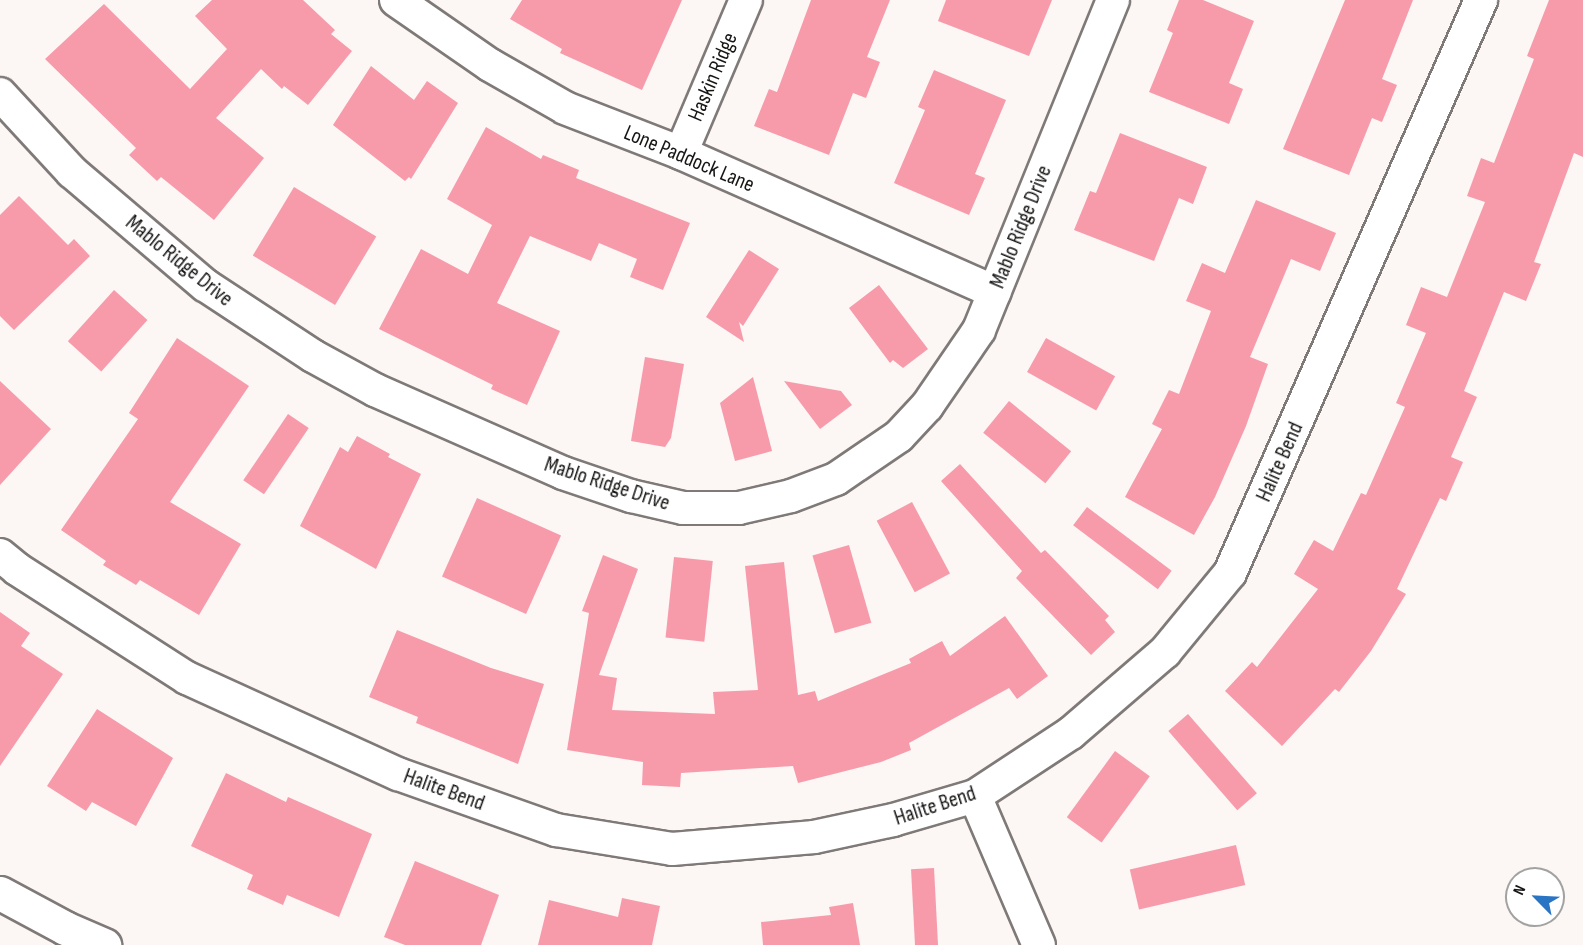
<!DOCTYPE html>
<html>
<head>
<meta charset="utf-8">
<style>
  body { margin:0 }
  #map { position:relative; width:1583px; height:945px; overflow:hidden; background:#fcf6f4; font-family:"Sofia Sans Condensed",sans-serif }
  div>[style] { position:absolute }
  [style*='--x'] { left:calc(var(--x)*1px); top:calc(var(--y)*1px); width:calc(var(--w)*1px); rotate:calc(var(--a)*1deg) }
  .building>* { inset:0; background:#f79baa; transform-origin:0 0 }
  .roads { filter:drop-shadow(2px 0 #7f7978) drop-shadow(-2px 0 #7f7978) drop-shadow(0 2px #7f7978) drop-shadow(0 -2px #7f7978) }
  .minor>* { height:32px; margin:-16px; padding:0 16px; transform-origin:16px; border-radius:16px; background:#fff }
  .tertiary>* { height:33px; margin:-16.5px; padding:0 16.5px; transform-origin:16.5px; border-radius:16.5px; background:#fff }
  span { translate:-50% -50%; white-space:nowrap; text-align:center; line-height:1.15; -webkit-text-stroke:6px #fff; paint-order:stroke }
  .street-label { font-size:22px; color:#171615 }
  .north { position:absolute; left:1505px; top:867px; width:60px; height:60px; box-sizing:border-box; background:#fff; border:2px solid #a2a2a1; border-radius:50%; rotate:294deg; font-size:16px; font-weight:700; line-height:24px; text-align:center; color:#171615 }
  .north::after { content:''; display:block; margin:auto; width:21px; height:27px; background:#2a74c4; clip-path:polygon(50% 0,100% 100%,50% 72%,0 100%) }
</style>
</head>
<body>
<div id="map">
  <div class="building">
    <div style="clip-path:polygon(212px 0,303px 0,335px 30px,331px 34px,352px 51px,308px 105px,284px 86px,282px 89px,261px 69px,216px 118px,264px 158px,214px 220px,161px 177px,157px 181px,129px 155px,136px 148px,45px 59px,104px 4px,190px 89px,227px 49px,195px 16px)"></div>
    <div style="clip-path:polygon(522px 0,682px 0,642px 90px,560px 53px,562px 49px,510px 19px)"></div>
    <div style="clip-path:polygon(811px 0,890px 0,867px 57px,880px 62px,866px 98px,853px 93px,829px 155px,754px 126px,769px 89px,777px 92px)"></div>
    <div style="clip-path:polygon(946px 0,1052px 0,1029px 56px,938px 21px)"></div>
    <div style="clip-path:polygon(1179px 0,1203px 0,1254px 21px,1229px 83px,1243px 89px,1229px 124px,1149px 92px,1173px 33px,1167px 30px)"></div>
    <div style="clip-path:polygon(1345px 0,1413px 0,1382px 79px,1397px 85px,1382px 122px,1372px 118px,1349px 175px,1283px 149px)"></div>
    <div style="clip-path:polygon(1549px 0,1583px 0,1583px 157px,1574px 153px,1534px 262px,1541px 264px,1526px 301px,1504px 292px,1464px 391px,1477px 397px,1451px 457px,1463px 462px,1446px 501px,1440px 498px,1397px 589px,1406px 594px,1371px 651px,1339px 692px,1335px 689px,1282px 746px,1225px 691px,1252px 662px,1257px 667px,1318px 589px,1294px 574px,1314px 540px,1333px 551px,1361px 493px,1366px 495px,1405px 407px,1396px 403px,1426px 333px,1406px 325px,1421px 287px,1447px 297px,1485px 202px,1467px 196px,1481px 158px,1494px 163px,1534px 59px,1527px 56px)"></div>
    <div style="clip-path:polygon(371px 66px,414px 100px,427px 81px,458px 103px,411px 179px,409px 177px,405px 181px,333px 125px)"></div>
    <div style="clip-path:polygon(934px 70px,1006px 100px,975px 174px,985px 178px,969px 215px,894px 183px,925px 110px,918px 107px)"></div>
    <div style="clip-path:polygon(486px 127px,541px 159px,543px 155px,579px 170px,576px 178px,690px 223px,663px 290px,630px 277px,637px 259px,599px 243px,591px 261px,530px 236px,497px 303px,560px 331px,527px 405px,491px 389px,493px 385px,379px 329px,421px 249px,468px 274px,492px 225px,447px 199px)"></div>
    <div style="clip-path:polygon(1120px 133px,1207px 167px,1193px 204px,1179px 198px,1154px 261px,1074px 230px,1090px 191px,1096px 193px)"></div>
    <div style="left:294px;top:187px;width:96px;height:80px;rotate:31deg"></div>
    <div style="clip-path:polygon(19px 196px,68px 245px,74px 239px,90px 256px,14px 330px,0 316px,0 215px)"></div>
    <div style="clip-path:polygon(1256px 200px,1336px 233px,1320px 271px,1291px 259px,1250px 357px,1268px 364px,1246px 426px,1215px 497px,1194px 535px,1125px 497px,1162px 429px,1152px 424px,1169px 390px,1179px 394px,1211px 311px,1186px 301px,1202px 263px,1225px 273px)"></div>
    <div style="clip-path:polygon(749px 250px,779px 269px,743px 326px,739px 322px,744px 342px,706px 317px)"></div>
    <div style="clip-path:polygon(879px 285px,928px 349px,903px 368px,893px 360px,890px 363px,849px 308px)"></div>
    <div style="left:114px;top:290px;width:45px;height:69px;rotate:42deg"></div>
    <div style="clip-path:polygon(177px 338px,249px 386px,170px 502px,241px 544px,199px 615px,140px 580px,136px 585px,103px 565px,106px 561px,61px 530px,138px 419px,129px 413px)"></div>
    <div style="left:1046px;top:338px;width:79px;height:39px;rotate:29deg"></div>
    <div style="clip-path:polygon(645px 357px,684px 364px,671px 438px,665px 447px,631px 441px)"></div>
    <div style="clip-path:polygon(753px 377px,772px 451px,735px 461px,720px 403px)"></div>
    <div style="clip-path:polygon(0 381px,51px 429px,0 485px)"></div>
    <div style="clip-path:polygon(784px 381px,841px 391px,852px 405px,820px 429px)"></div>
    <div style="left:1009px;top:401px;width:80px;height:41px;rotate:39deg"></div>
    <div style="left:288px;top:414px;width:25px;height:80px;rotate:34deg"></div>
    <div style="clip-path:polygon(357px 436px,390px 454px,388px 457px,421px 474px,376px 569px,300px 526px,340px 447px,348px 452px)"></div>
    <div style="clip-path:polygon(960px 464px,1041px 553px,1045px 550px,1109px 616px,1105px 620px,1115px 632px,1091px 655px,1016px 578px,1022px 571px,941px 481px)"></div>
    <div style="left:477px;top:498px;width:92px;height:86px;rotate:24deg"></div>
    <div style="left:912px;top:502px;width:81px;height:40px;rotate:62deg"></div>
    <div style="left:1087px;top:507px;width:106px;height:23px;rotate:37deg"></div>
    <div style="left:849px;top:545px;width:81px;height:38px;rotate:74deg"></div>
    <div style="clip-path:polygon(603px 555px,638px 569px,599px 675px,617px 678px,612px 710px,715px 714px,713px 692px,758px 690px,745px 566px,784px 562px,798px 695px,815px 691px,818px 701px,911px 663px,909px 659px,942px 641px,950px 656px,1005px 616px,1048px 676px,1017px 699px,1009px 688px,909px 743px,911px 750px,881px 762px,798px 783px,793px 766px,681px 773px,680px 787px,642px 785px,643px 762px,567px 750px,589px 613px,582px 611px)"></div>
    <div style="left:674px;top:557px;width:39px;height:81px;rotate:6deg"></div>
    <div style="clip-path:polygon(0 612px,30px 633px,21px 646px,63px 674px,0 766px)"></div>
    <div style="clip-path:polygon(397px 630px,491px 668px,544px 684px,518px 764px,416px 723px,418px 717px,369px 697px)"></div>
    <div style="clip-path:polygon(97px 709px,173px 758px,136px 826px,92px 802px,86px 811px,47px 786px)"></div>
    <div style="left:1188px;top:714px;width:105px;height:26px;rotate:49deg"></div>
    <div style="left:1115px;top:751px;width:43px;height:82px;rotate:36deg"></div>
    <div style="clip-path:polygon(226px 773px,286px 802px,288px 797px,372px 834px,339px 917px,287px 895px,283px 905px,247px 889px,253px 875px,191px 846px)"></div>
    <div style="left:1236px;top:845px;width:41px;height:109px;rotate:77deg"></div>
    <div style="clip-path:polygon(415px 861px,499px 895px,481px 945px,405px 945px,384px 937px)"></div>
    <div style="left:934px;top:868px;width:77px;height:23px;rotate:87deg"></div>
    <div style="clip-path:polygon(622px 898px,660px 906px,652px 945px,538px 945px,549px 900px,618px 917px)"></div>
    <div style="clip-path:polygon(853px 903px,860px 945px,763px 945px,761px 922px,831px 915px,829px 907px)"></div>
  </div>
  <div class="roads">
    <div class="minor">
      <div style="--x:396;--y:0;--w:114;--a:34.7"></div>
      <div style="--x:490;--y:65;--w:86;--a:29.8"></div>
      <div style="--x:565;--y:108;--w:124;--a:21.2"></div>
      <div style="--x:681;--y:153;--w:343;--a:23.9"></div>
      <div style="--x:0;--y:94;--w:106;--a:47.3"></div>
      <div style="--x:72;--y:172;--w:175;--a:40.4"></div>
      <div style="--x:205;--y:285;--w:129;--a:33.3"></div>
      <div style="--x:313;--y:356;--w:71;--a:28.7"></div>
      <div style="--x:375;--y:390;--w:206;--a:23.8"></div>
      <div style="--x:563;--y:473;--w:72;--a:18.7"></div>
      <div style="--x:631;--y:496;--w:53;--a:13"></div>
      <div style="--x:683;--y:508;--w:56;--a:0"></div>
      <div style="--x:739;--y:508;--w:53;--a:-13"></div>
      <div style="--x:791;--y:496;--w:48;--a:-20.7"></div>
      <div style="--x:836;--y:479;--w:76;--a:-34.3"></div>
      <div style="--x:899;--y:436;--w:41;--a:-47"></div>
      <div style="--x:927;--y:406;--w:92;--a:-55.6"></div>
      <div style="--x:979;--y:330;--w:356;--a:-67.9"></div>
      <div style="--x:681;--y:153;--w:166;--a:-67"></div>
      <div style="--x:0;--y:555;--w:22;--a:39"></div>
      <div style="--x:17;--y:569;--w:202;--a:32.7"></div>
      <div style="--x:187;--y:678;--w:232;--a:24.5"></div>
      <div style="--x:398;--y:774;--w:168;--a:19.5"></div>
      <div style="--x:556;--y:830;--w:118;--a:9.3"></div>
      <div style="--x:672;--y:849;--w:143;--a:-4.8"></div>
      <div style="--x:814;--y:837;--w:81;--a:-12.1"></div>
      <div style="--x:893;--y:820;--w:85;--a:-16.3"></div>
      <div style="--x:975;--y:796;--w:115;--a:-33.3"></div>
      <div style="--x:1071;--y:733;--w:124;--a:-40.8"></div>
      <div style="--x:1165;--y:652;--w:102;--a:-50.6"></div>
      <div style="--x:1230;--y:573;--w:626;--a:-66.34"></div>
      <div style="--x:975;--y:796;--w:162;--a:66.8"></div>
    </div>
    <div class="tertiary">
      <div style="--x:0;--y:893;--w:74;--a:28.3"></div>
      <div style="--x:65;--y:928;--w:43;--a:23.6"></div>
    </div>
  </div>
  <div class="street-label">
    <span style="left:713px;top:77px;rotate:-67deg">Haskin Ridge</span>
    <span style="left:689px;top:159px;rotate:23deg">Lone Paddock Lane</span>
    <span style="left:1021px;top:227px;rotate:-68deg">Mablo Ridge Drive</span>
    <span style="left:179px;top:261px;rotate:39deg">Mablo Ridge Drive</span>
    <span style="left:1280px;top:462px;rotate:-66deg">Halite Bend</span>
    <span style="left:607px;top:484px;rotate:18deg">Mablo Ridge Drive</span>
    <span style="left:444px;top:790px;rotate:20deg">Halite Bend</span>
    <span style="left:935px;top:806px;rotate:-18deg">Halite Bend</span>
  </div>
  <div class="north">N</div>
</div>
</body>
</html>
